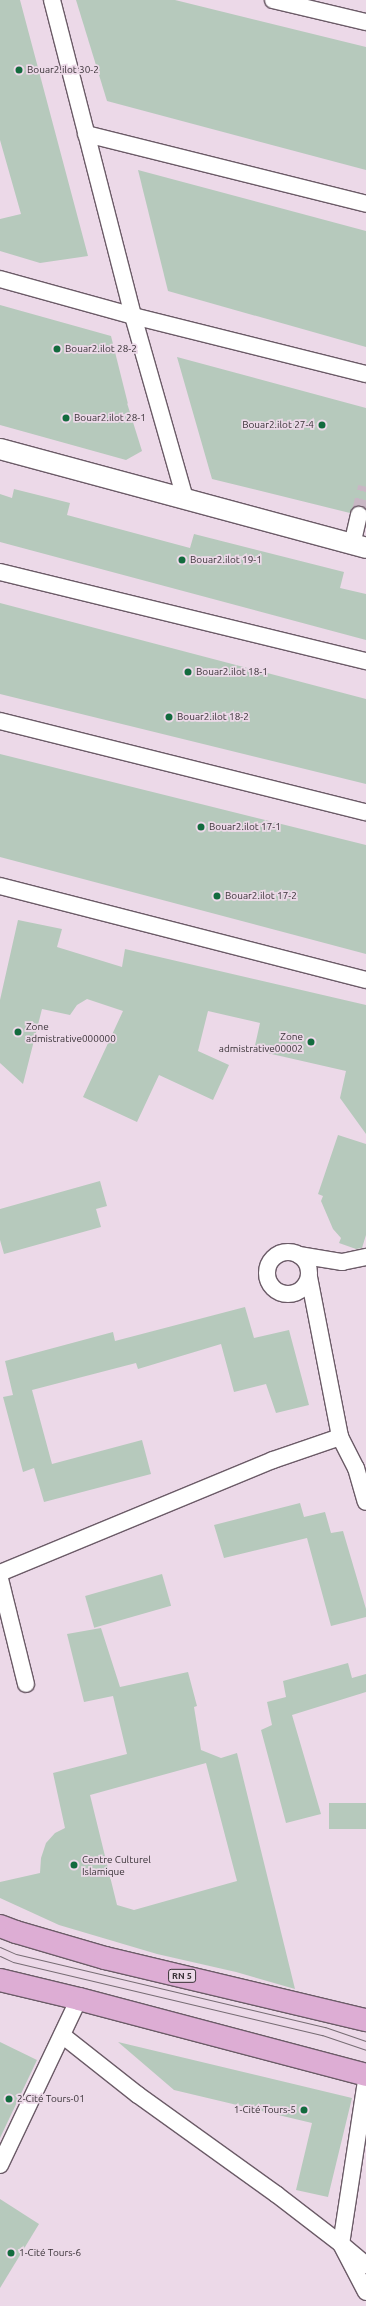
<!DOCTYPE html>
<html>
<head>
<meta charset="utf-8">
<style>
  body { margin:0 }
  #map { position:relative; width:366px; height:2306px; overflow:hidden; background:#ecd9e8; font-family:Ubuntu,sans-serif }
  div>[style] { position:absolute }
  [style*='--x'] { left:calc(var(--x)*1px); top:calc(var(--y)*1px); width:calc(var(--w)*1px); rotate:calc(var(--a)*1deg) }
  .building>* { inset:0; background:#b6c9bc; transform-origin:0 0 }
  .minor-tunnel>* { height:16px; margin-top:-8px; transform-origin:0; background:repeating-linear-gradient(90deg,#c8b7c4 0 16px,transparent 0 24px) }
  .roads { filter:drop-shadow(1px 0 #6b5b67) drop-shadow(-1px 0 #6b5b67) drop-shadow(0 1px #6b5b67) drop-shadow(0 -1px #6b5b67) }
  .minor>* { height:16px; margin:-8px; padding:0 8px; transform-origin:8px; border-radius:8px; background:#fff }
  .minor>.ring { margin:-8px; padding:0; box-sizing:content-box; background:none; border:16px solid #fff; border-radius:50% }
  .tertiary>* { height:20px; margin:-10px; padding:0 10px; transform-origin:10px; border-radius:10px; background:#fff }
  .primary>* { height:22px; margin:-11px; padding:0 11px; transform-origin:11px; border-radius:11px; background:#ddadd4 }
  .tram>* { height:1px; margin:-0.5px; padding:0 0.5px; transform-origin:0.5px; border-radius:0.5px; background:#776c74 }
  .dots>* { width:11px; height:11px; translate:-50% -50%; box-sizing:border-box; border:2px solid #ecd9e8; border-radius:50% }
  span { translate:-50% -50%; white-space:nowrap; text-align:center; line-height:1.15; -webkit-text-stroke:3.5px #ecd9e8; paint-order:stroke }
  .shield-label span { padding:1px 3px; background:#ecd9e8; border:1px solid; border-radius:3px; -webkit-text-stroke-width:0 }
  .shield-label { font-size:9px; color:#383136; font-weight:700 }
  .poi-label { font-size:10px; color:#383136 }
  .left { translate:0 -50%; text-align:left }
  .right { translate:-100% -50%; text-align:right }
</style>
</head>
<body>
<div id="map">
  <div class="building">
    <div style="clip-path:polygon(0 0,20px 0,88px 256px,40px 263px,0 251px,0 219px,21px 214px,0 140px)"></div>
    <div style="clip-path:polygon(76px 0,175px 0,366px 47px,366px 170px,107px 101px)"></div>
    <div style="clip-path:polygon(138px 170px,366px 231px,366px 347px,168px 291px)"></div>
    <div style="clip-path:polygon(0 305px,111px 336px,128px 404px,127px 403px,142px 451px,126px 460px,0 425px)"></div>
    <div style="clip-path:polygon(177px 357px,366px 408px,366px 509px,357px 506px,350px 513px,212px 479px)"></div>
    <div style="clip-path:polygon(14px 489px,70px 503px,67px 515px,190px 548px,194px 534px,344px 572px,340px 588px,366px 594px,366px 640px,0 542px,0 494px,12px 498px)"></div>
    <div style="clip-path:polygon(0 603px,366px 699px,366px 784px,0 694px)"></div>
    <div style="clip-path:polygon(0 754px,366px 845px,366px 954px,0 857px)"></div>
    <div style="clip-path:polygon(18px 920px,62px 929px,57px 947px,122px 967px,125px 949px,366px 1005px,366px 1134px,340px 1098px,346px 1071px,254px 1050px,260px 1023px,208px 1011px,198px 1051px,229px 1065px,213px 1100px,159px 1075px,137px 1122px,83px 1097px,123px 1011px,87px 999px,77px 1005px,70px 1015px,42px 1009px,23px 1084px,0 1063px,0 1000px)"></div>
    <div style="clip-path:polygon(338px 1135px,366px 1144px,366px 1235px,362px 1248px,356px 1249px,339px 1243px,341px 1238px,333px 1229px,321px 1201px,323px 1196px,318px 1194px)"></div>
    <div style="clip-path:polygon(100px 1181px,107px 1206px,96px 1209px,101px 1227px,4px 1254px,0 1240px,0 1209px)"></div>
    <div style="clip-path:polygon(245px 1307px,254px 1338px,289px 1330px,309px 1405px,276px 1413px,266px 1384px,234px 1392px,221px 1344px,138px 1369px,136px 1363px,32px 1390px,52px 1464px,142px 1440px,151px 1474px,44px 1502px,34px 1468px,23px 1472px,3px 1397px,13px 1395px,5px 1361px,113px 1332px,115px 1341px)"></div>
    <div style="clip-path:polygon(300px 1503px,304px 1517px,325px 1512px,331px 1533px,343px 1531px,366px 1609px,366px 1617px,331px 1626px,307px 1538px,224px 1558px,214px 1525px)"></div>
    <div style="left:162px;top:1574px;width:33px;height:80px;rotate:74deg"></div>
    <div style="clip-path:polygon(evenodd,101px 1628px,120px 1687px,188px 1672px,197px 1706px,194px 1707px,201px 1750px,221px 1758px,237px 1753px,295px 1989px,236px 1972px,157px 1954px,59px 1925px,0 1898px,0 1882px,40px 1873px,41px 1858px,46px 1843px,55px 1833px,65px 1828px,53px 1773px,127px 1754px,113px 1696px,84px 1702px,67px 1634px,101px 1628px,206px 1763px,237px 1881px,134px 1910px,117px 1905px,90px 1795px,206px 1763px)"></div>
    <div style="clip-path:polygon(348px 1663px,352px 1678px,366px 1674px,366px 1692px,292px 1715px,321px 1814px,286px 1823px,261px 1730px,272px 1725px,267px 1702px,286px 1697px,283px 1681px)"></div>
    <div style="left:366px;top:1803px;width:26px;height:37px;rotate:90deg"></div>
    <div style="clip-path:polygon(0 2042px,37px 2060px,0 2138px)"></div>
    <div style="clip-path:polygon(118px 2042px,352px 2098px,328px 2197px,296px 2190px,312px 2123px,174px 2090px)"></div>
    <div style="clip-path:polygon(0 2199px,39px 2224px,0 2288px)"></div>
  </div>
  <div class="minor-tunnel">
    <div style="--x:359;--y:515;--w:29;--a:-76"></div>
  </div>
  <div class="roads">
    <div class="minor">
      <div style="--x:52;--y:0;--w:326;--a:75.6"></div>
      <div style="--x:133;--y:316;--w:190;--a:74.1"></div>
      <div style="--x:273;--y:0;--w:96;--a:13.3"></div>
      <div style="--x:86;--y:134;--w:289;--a:14"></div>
      <div style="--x:0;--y:279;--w:138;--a:15.5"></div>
      <div style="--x:133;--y:316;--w:240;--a:14"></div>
      <div style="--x:352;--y:545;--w:31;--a:-77"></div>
      <div style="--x:0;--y:572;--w:377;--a:13.7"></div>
      <div style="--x:0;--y:721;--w:377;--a:14"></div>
      <div style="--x:0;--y:886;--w:378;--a:14.4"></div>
      <div class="ring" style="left:267px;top:1252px;width:26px;height:26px"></div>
      <div style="--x:299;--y:1255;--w:44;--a:9.2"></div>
      <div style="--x:342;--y:1262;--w:25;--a:-12"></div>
      <div style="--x:309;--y:1277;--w:163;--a:79"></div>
      <div style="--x:340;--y:1437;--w:35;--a:63"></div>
      <div style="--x:356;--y:1468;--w:35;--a:74"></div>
      <div style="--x:0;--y:1573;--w:295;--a:-22.5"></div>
      <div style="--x:273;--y:1460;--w:71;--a:-18.9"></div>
      <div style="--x:0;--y:1579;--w:108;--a:76.1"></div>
      <div style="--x:62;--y:2035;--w:97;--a:38.3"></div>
      <div style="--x:138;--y:2095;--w:170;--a:35.7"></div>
      <div style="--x:276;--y:2194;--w:82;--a:37.6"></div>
      <div style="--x:341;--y:2244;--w:54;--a:62.5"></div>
      <div style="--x:366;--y:2081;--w:165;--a:98.7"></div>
      <div style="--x:341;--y:2244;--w:33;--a:40"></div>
      <div style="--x:0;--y:2165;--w:184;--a:-64.6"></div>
    </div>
    <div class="tertiary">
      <div style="--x:0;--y:449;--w:379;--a:15.1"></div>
    </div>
    <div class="primary">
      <div style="--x:0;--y:1926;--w:17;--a:21"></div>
      <div style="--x:16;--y:1932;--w:93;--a:16.3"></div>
      <div style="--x:105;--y:1958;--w:268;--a:13.4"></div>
      <div style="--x:0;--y:1980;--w:81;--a:13.5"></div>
      <div style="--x:79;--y:1999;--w:297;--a:14.8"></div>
    </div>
  </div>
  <div class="tram">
    <div style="--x:0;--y:1947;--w:17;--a:24"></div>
    <div style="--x:16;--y:1954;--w:318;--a:13.3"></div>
    <div style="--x:325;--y:2027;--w:43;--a:18.9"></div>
    <div style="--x:0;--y:1956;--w:14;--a:25"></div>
    <div style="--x:13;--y:1962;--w:318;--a:13.3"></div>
    <div style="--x:322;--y:2035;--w:46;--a:18.8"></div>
  </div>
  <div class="dots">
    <div style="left:19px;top:70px;background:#136b3e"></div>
    <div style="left:57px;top:349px;background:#136b3e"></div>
    <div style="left:66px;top:418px;background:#136b3e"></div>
    <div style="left:322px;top:425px;background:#136b3e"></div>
    <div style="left:182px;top:560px;background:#136b3e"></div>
    <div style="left:188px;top:672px;background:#136b3e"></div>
    <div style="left:169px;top:717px;background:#136b3e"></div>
    <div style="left:201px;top:827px;background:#136b3e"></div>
    <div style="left:217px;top:896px;background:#136b3e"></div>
    <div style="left:18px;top:1032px;background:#136b3e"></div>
    <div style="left:311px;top:1042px;background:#136b3e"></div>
    <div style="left:74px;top:1865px;background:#136b3e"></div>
    <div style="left:9px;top:2099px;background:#136b3e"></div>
    <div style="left:304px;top:2110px;background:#136b3e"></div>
    <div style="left:11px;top:2253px;background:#136b3e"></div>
  </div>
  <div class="shield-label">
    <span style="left:182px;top:1976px">RN 5</span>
  </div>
  <div class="poi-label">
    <span class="left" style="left:27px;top:70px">Bouar2.ilot 30-2</span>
    <span class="left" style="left:65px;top:349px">Bouar2.ilot 28-2</span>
    <span class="left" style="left:74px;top:418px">Bouar2.ilot 28-1</span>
    <span class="right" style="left:314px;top:425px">Bouar2.ilot 27-4</span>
    <span class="left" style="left:190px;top:560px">Bouar2.ilot 19-1</span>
    <span class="left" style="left:196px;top:672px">Bouar2.ilot 18-1</span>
    <span class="left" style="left:177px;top:717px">Bouar2.ilot 18-2</span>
    <span class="left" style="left:209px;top:827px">Bouar2.ilot 17-1</span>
    <span class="left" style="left:225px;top:896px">Bouar2.ilot 17-2</span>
    <span class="left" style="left:26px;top:1032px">Zone<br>admistrative000000</span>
    <span class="right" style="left:303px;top:1042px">Zone<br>admistrative00002</span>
    <span class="left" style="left:82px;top:1865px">Centre Culturel<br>Islamique</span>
    <span class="left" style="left:17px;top:2099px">2-Cité Tours-01</span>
    <span class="right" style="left:296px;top:2110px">1-Cité Tours-5</span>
    <span class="left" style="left:19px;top:2253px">1-Cité Tours-6</span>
  </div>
</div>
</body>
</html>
